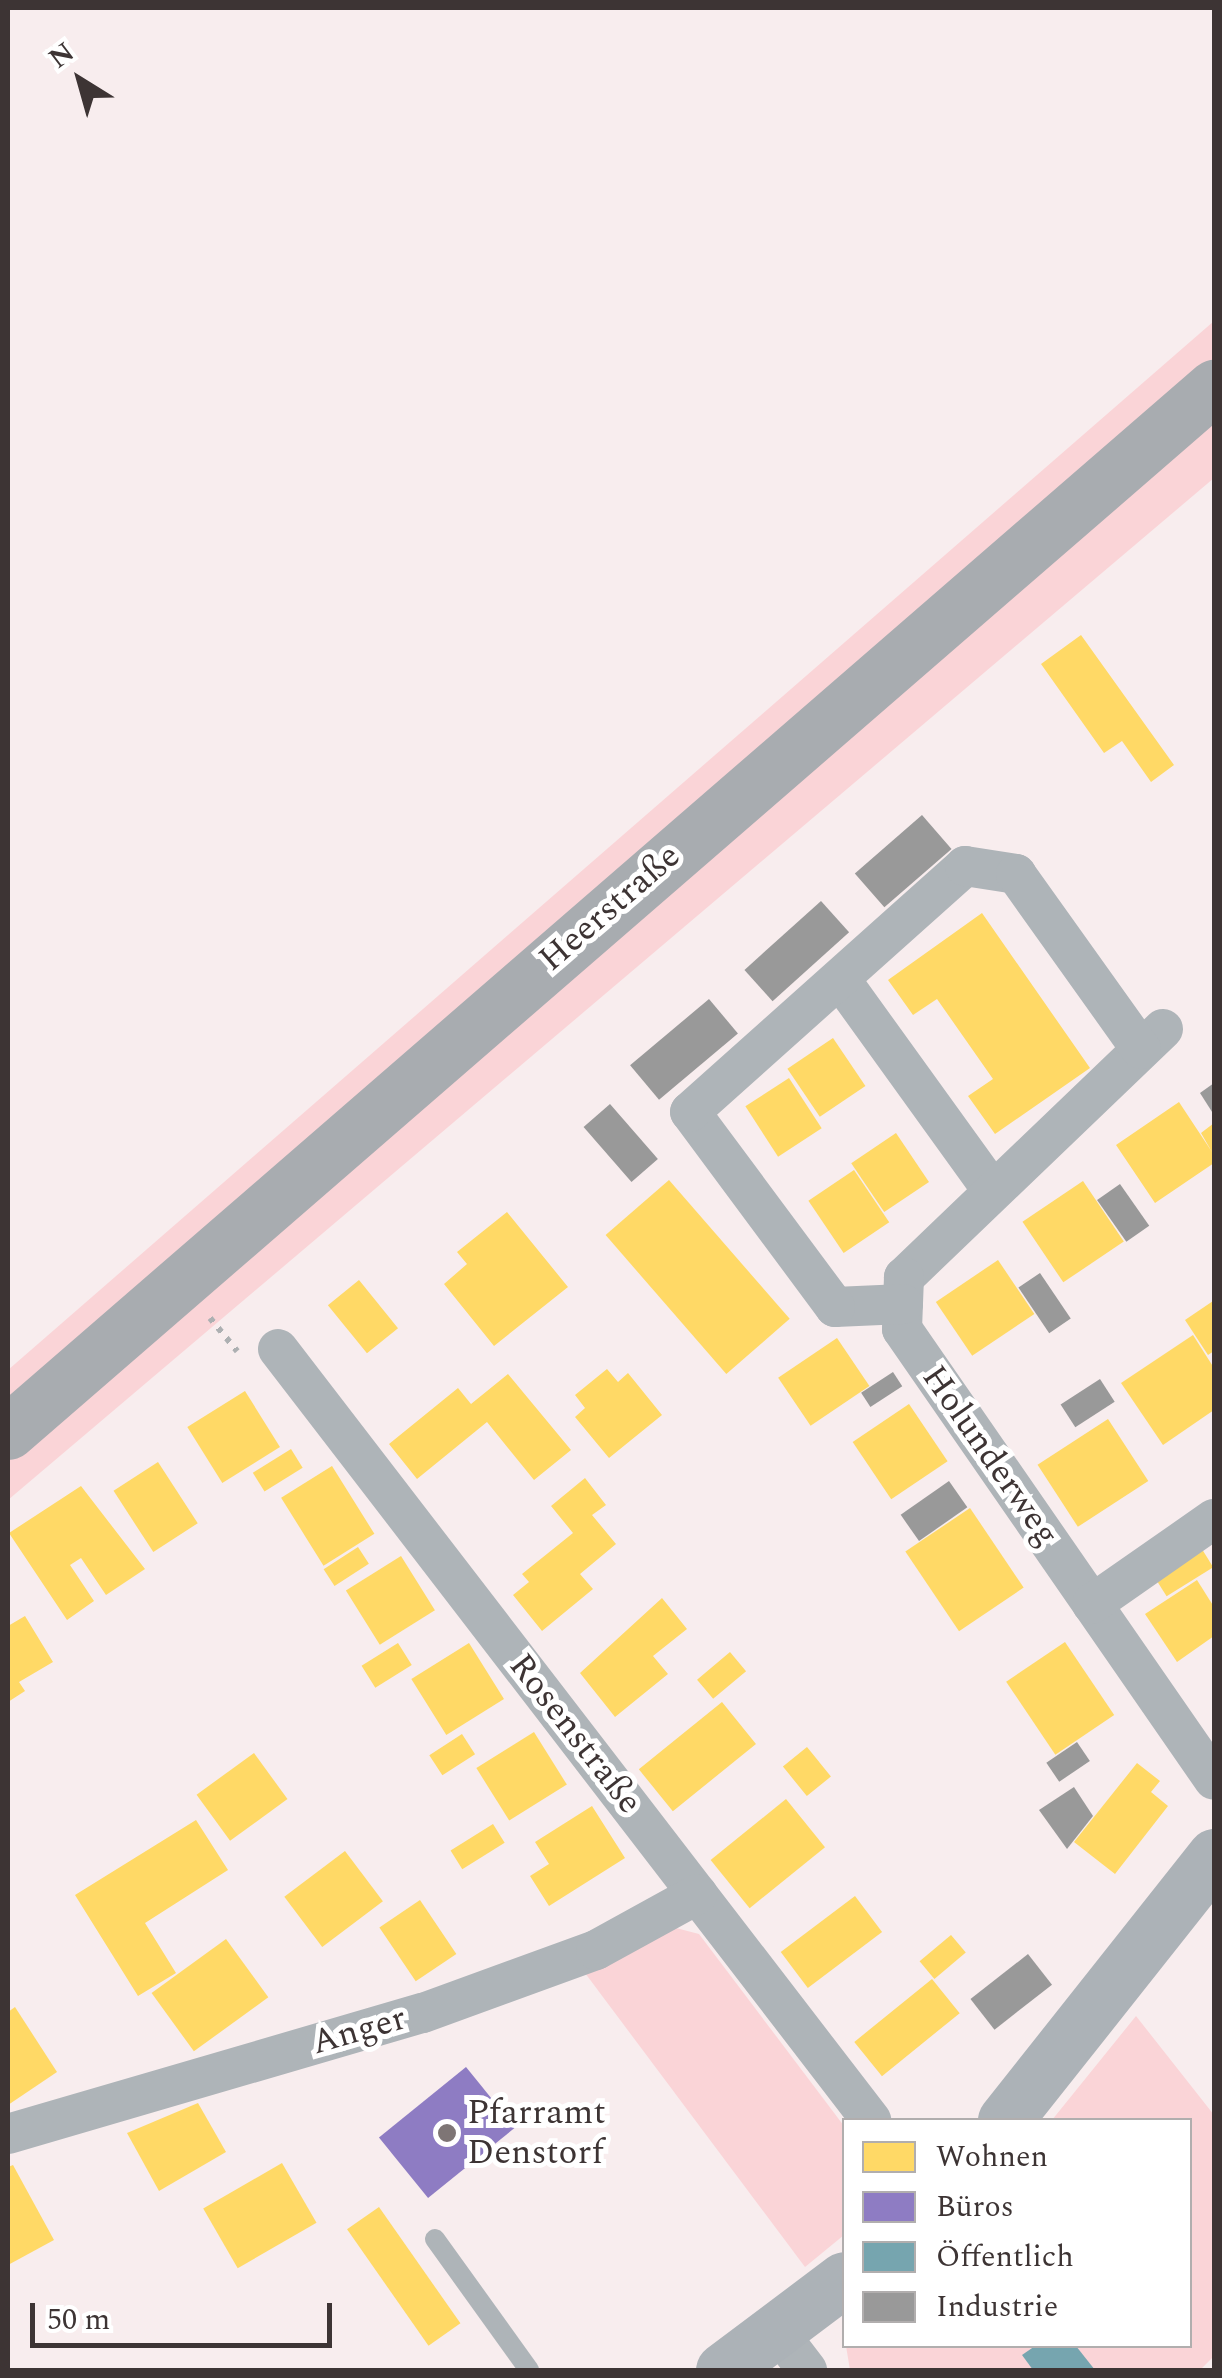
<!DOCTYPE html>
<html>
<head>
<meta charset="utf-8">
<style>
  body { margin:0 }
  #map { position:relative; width:1222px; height:2378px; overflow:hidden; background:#f8edee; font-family:Spectral,serif }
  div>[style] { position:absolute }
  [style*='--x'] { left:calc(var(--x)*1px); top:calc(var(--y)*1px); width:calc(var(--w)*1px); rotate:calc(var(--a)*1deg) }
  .green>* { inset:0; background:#fad4d7 }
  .homes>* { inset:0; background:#ffd966; transform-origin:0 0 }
  .offices>* { inset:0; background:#8e7cc3; transform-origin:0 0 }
  .public>* { inset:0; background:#76a5af }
  .industry>* { inset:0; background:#999; transform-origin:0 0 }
  .path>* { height:6px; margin-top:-3px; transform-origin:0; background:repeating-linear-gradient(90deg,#adb0b2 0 5px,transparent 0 13px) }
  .lane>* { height:20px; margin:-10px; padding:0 10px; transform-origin:10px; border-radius:10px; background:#aeb4b8 }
  .street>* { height:40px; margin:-20px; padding:0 20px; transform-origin:20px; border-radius:20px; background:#aeb4b8 }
  .secondary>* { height:55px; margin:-27.5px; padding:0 27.5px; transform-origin:27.5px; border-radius:27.5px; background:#acb2b7 }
  .primary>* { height:55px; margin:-27.5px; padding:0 27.5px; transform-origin:27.5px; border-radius:27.5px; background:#a8acb0 }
  .dots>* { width:28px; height:28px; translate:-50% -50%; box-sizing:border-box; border:5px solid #fff; border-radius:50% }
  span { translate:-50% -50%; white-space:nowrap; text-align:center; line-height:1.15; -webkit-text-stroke:10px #fff; paint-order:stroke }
  .street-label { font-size:35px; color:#3d3434 }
  .poi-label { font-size:35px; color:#3d3434 }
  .left { translate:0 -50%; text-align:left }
  .frame { position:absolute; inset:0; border:10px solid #3d3434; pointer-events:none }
  .legend { position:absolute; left:842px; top:2118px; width:350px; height:230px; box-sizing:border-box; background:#fff; border:2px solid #b1aeae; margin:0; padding:12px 18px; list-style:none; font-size:30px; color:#3d3434 }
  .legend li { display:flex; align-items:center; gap:20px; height:50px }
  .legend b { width:50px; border:2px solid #b1aeae }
  .north { position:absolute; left:30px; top:30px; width:100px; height:100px; -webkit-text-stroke:8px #fff; paint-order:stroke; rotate:323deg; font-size:28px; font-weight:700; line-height:40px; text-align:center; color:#3d3434 }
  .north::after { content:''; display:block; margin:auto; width:35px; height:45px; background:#3d3434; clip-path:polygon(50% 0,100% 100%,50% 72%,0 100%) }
  .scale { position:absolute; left:30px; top:2303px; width:302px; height:45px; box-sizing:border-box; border:5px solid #3d3434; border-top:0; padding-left:12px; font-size:30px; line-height:35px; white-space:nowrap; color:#3d3434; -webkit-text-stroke:8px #fff; paint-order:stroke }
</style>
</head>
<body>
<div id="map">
  <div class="green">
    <div style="clip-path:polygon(1214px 321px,1214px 478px,8px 1500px,8px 1370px)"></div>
    <div style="clip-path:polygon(676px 1928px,699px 1934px,844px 2126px,844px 2235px,805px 2267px,585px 1973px)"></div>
    <div style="clip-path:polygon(1136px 2016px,1214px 2115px,1214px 2356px,1200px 2370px,850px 2370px,846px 2346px,1190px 2346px,1190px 2120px,1052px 2120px)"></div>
  </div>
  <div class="homes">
    <div style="clip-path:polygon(1081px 635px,1174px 765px,1151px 782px,1122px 741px,1104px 753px,1041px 664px)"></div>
    <div style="clip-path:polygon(982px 913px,1090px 1068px,995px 1134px,968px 1096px,993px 1079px,937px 999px,913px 1015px,888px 980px)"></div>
    <div style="left:833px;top:1038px;width:58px;height:55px;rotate:56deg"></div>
    <div style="left:789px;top:1078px;width:60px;height:52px;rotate:57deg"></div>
    <div style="clip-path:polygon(1179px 1102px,1212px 1152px,1201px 1133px,1214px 1123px,1214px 1163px,1155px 1203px,1116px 1145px)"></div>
    <div style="left:896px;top:1133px;width:59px;height:54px;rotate:56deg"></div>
    <div style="left:854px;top:1170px;width:63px;height:55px;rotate:56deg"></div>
    <div style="left:669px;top:1180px;width:184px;height:84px;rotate:49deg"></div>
    <div style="left:1083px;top:1181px;width:73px;height:73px;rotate:56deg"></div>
    <div style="clip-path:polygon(507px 1212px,568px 1287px,494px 1346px,444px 1284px,467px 1264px,457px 1252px)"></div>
    <div style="left:998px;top:1260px;width:65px;height:75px;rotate:56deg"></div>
    <div style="left:359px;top:1280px;width:62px;height:40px;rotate:51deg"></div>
    <div style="clip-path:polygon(1213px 1301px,1214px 1351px,1208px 1355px,1185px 1320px)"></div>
    <div style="clip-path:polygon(1193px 1335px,1214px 1368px,1214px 1410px,1163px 1445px,1121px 1383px)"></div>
    <div style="left:837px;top:1338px;width:58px;height:71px;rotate:56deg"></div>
    <div style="clip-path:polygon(607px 1369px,618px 1382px,628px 1373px,662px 1415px,609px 1458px,575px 1417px,585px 1408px,575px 1395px)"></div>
    <div style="clip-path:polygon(508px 1374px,571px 1450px,534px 1480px,487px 1422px,417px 1479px,389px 1444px,458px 1388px,471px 1404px)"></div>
    <div style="left:245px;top:1391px;width:66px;height:68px;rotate:58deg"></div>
    <div style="left:909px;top:1404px;width:69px;height:68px;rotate:56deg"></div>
    <div style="left:1108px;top:1419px;width:74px;height:84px;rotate:57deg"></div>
    <div style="left:291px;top:1449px;width:22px;height:45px;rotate:58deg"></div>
    <div style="left:158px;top:1462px;width:73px;height:53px;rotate:57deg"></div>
    <div style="left:332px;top:1466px;width:80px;height:60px;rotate:58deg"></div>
    <div style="clip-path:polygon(585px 1478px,606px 1505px,592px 1515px,616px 1544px,580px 1574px,593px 1589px,542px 1631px,513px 1595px,529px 1582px,522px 1574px,573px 1533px,551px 1506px)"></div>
    <div style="clip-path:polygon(81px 1486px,145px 1569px,106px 1595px,81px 1558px,70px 1565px,94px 1601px,67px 1620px,9px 1533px)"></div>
    <div style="left:970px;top:1508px;width:96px;height:78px;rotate:56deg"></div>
    <div style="left:1200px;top:1546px;width:25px;height:55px;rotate:58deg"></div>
    <div style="left:358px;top:1547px;width:20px;height:41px;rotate:57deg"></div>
    <div style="left:401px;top:1556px;width:64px;height:65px;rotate:58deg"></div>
    <div style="clip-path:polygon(1197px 1580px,1214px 1607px,1214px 1636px,1177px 1662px,1145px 1614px)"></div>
    <div style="clip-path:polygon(662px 1598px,687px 1629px,653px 1656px,668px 1674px,615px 1717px,580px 1673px)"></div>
    <div style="clip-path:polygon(25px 1616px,53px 1662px,19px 1682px,25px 1691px,8px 1702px,8px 1626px)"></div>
    <div style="left:1065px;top:1642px;width:88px;height:71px;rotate:56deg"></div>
    <div style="left:398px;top:1643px;width:26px;height:43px;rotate:58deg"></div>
    <div style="left:469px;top:1643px;width:66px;height:68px;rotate:58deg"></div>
    <div style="left:730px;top:1652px;width:25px;height:43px;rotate:50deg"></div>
    <div style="left:722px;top:1702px;width:54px;height:107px;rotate:51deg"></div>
    <div style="left:534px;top:1732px;width:62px;height:68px;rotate:58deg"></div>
    <div style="left:462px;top:1734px;width:24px;height:39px;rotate:57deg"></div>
    <div style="left:807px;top:1747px;width:38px;height:31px;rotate:51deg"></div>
    <div style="left:254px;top:1753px;width:57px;height:71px;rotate:54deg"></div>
    <div style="clip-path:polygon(1137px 1763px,1160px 1781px,1151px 1792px,1168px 1806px,1115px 1874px,1074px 1842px)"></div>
    <div style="left:786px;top:1799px;width:62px;height:97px;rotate:51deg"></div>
    <div style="clip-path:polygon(592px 1806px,625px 1858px,549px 1906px,530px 1876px,549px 1864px,535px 1842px)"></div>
    <div style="clip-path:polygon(196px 1820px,228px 1870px,145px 1923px,176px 1973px,138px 1996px,75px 1895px)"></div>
    <div style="left:493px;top:1824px;width:22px;height:50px;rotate:58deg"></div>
    <div style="left:345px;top:1851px;width:63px;height:76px;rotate:53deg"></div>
    <div style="left:855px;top:1896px;width:45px;height:93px;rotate:53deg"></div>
    <div style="left:420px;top:1900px;width:65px;height:49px;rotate:56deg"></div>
    <div style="left:951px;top:1935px;width:23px;height:41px;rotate:50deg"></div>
    <div style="left:226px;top:1939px;width:72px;height:92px;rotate:54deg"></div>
    <div style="left:932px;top:1979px;width:44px;height:100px;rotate:51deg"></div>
    <div style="clip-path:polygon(15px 2007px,57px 2072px,8px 2105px,8px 2012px)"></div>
    <div style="clip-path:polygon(198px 2103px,226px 2152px,159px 2191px,127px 2133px)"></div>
    <div style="left:282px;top:2163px;width:69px;height:91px;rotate:60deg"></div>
    <div style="clip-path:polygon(13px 2165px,54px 2240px,8px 2265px,8px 2167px)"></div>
    <div style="left:379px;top:2207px;width:142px;height:39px;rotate:55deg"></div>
  </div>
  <div class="offices">
    <div style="left:466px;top:2067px;width:78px;height:112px;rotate:51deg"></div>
  </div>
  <div class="public">
    <div style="clip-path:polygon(1035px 2346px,1076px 2346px,1095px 2370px,1033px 2370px,1022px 2355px)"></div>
  </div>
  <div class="industry">
    <div style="left:922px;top:815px;width:45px;height:89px;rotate:49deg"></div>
    <div style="left:821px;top:901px;width:42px;height:103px;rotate:48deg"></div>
    <div style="left:709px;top:999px;width:45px;height:103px;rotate:50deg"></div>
    <div style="clip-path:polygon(1214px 1083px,1214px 1115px,1200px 1093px)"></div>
    <div style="left:610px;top:1104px;width:73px;height:35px;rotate:49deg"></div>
    <div style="left:1120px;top:1184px;width:51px;height:28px;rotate:55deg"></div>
    <div style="left:1040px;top:1273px;width:55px;height:26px;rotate:56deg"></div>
    <div style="left:893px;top:1372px;width:17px;height:38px;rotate:57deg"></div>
    <div style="left:1100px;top:1379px;width:27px;height:47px;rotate:57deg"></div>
    <div style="left:949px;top:1481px;width:32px;height:59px;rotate:55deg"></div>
    <div style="left:1077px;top:1742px;width:23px;height:37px;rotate:56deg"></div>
    <div style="clip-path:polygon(1074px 1787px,1093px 1816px,1067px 1849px,1039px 1810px)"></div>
    <div style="left:1028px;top:1954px;width:39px;height:73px;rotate:52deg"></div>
  </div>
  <div class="path">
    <div style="--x:210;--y:1318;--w:43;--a:50.7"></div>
  </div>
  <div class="lane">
    <div style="--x:435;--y:2239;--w:161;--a:54.3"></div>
  </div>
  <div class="street">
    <div style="--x:840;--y:979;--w:261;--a:54.2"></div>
    <div style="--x:1163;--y:1029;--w:359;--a:136.2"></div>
    <div style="--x:904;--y:1277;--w:52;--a:92.2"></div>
    <div style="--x:902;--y:1329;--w:548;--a:55.32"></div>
    <div style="--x:903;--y:1304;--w:68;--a:177.5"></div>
    <div style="--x:835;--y:1307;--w:243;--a:-126.6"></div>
    <div style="--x:690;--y:1112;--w:369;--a:-41.8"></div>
    <div style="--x:965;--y:866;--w:52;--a:8.9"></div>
    <div style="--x:1016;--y:874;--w:215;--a:54.5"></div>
    <div style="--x:278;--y:1349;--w:973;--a:52.43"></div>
    <div style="--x:1092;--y:1604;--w:149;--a:-34.9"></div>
    <div style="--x:8;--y:2134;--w:432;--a:-16.3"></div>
    <div style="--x:423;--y:2013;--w:184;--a:-20"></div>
    <div style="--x:596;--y:1950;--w:116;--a:-28.8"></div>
    <div style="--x:778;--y:2332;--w:48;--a:52.7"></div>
  </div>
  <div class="secondary">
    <div style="--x:1005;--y:2120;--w:337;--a:-51.6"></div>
    <div style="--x:723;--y:2370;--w:151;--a:-36.9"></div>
  </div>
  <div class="primary">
    <div style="--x:8;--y:1432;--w:1596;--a:-40.91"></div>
  </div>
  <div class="dots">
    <div style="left:447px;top:2133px;background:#7e7575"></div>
  </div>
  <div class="street-label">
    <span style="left:610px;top:908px;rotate:-41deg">Heerstraße</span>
    <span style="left:990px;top:1456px;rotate:55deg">Holunderweg</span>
    <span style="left:575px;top:1734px;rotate:52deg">Rosenstraße</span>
    <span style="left:359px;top:2031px;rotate:-16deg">Anger</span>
  </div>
  <div class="poi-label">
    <span class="left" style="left:467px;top:2133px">Pfarramt<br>Denstorf</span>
  </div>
  <div class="frame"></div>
  <ul class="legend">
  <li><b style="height:28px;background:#ffd966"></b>Wohnen</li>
  <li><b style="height:28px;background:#8e7cc3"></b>Büros</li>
  <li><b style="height:28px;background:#76a5af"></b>Öffentlich</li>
  <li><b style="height:28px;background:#999"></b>Industrie</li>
  </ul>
  <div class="north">N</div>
  <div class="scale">50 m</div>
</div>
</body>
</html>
